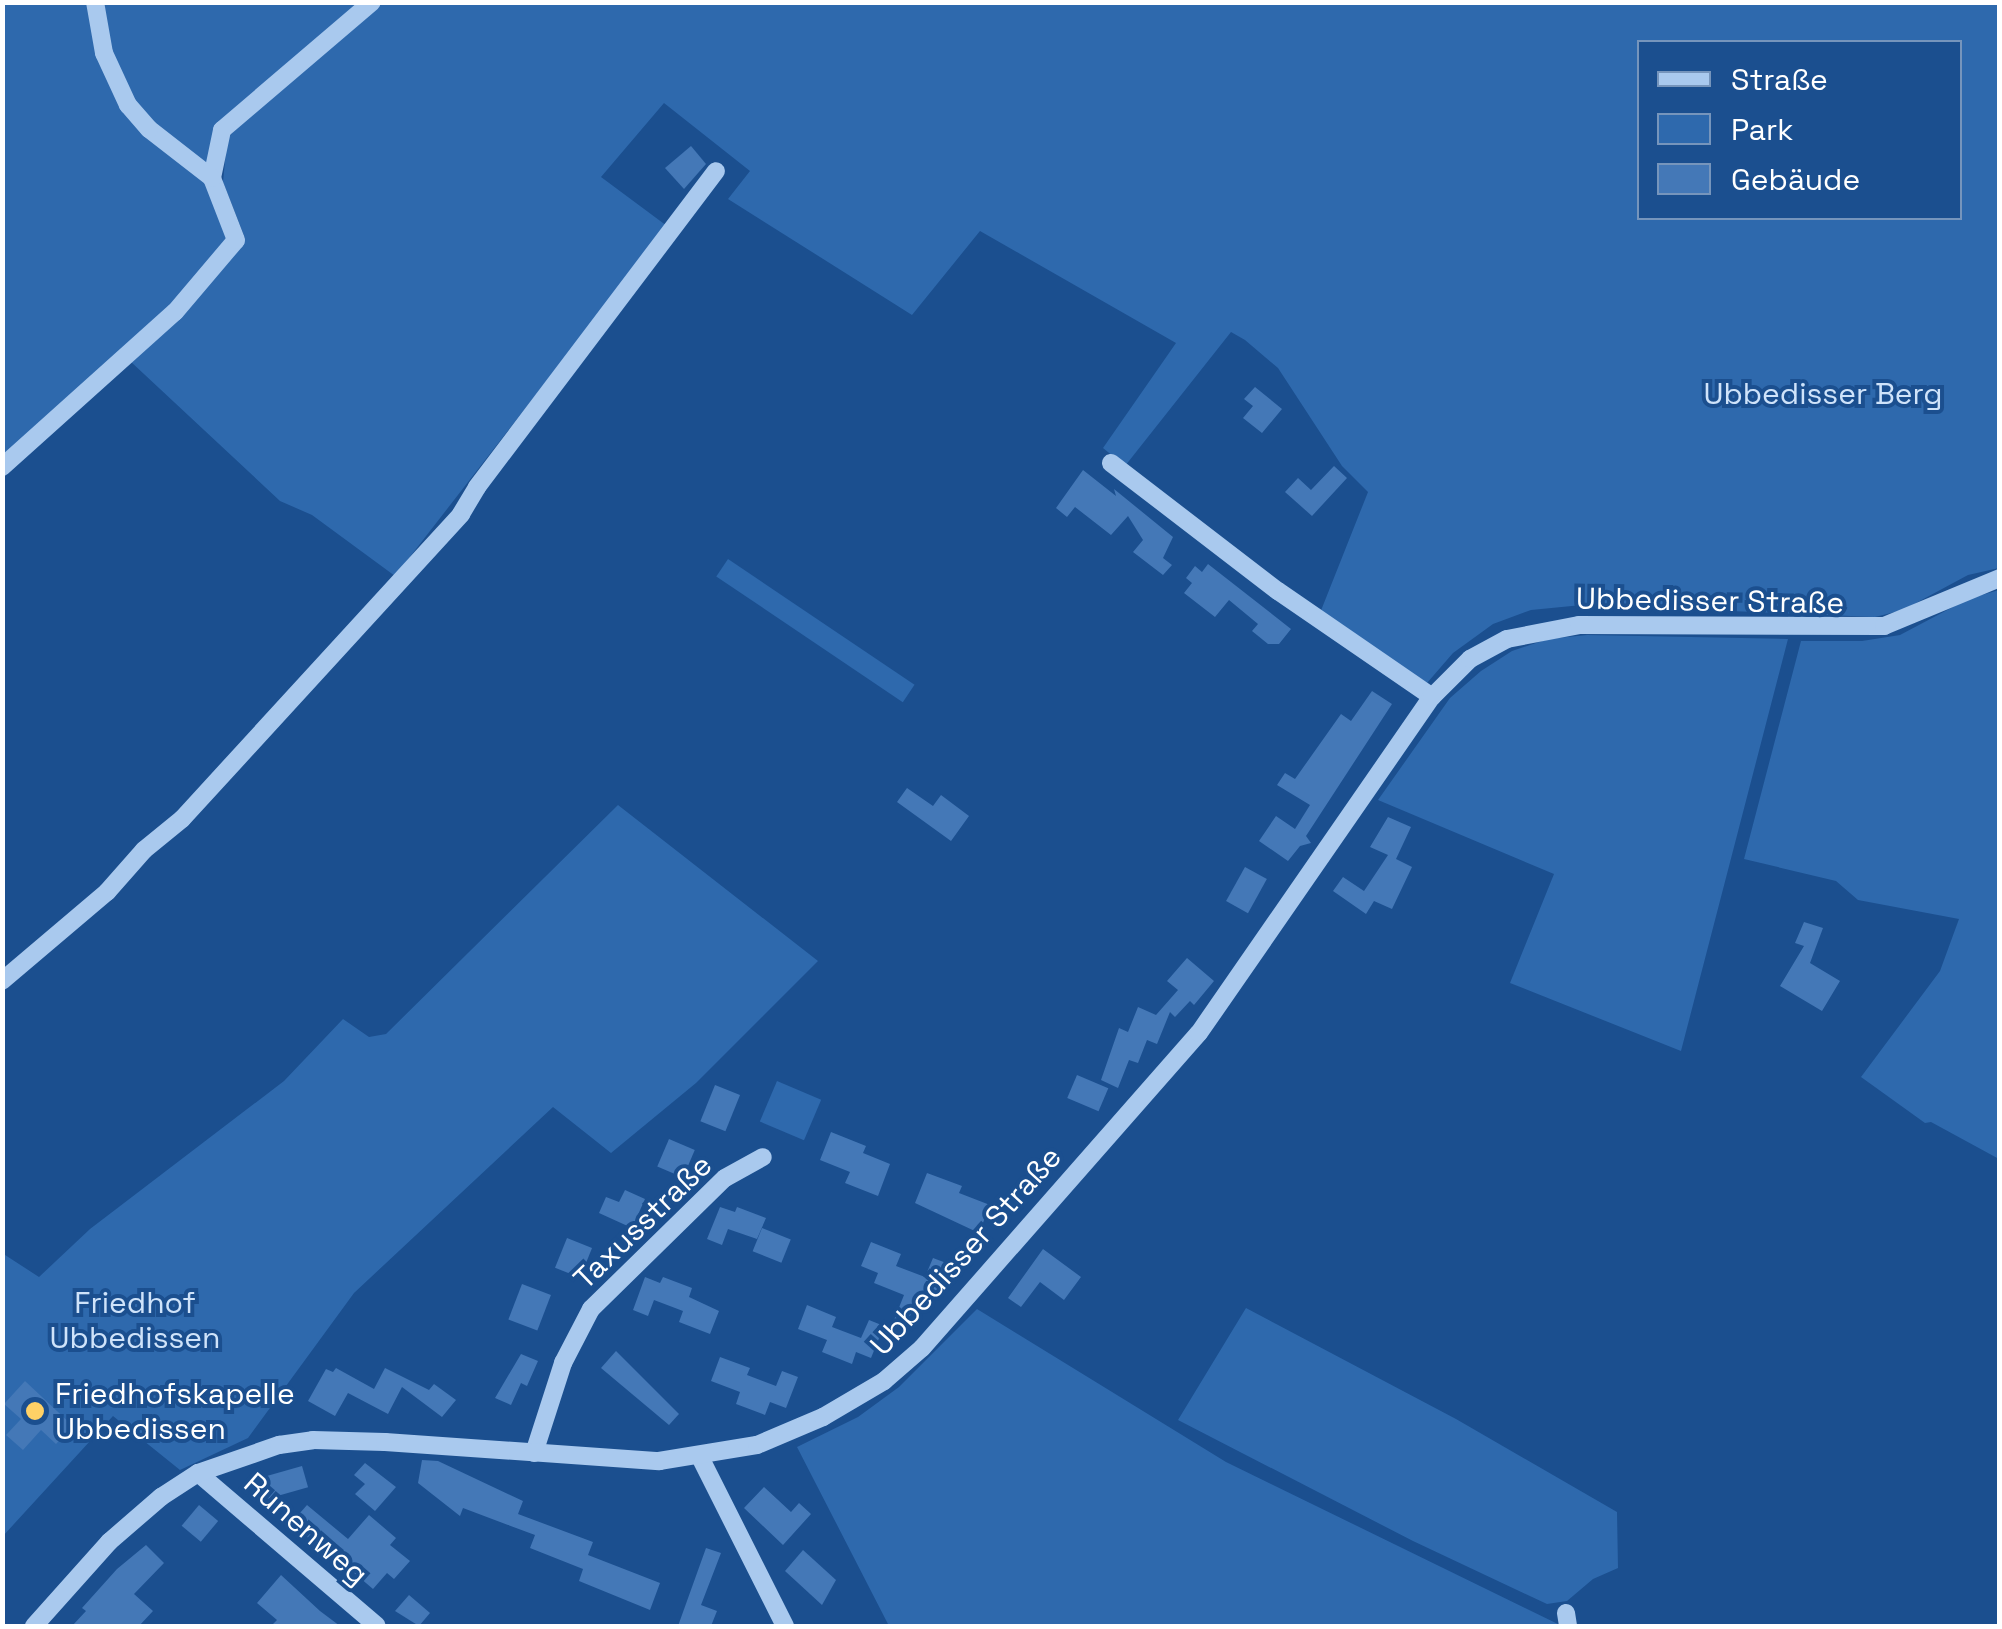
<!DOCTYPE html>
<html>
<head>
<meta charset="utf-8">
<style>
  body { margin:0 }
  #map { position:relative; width:2002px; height:1629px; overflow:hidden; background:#1b4f8f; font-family:"Space Grotesk",sans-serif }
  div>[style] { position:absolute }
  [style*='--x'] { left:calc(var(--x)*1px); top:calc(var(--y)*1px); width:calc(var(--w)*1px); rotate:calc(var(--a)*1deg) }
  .green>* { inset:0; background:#2e69ad; transform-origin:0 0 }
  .building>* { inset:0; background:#4478b7; transform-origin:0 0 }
  .minor>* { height:18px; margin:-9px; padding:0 9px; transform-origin:9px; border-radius:9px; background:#a9c9ee }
  .dots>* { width:28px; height:28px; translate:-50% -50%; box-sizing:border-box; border:5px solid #1b4f8f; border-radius:50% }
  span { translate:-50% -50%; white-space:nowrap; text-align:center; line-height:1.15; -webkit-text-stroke:8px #1b4f8f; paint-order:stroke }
  .park-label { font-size:30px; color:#cfe3fa }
  .street-label { font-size:30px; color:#fff }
  .poi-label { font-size:30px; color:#fff }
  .left { translate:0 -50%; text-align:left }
  .frame { position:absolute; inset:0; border:5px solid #fff; pointer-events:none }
  .legend { position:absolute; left:1637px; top:40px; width:325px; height:180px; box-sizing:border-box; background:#1b4f8f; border:2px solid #7695bc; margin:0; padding:12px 18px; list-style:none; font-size:30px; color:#fff }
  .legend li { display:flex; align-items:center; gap:20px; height:50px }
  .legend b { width:50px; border:2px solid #7695bc }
</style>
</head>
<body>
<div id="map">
  <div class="green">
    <div style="clip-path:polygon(3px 3px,365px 3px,217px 128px,207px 166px,229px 238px,170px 308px,3px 460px)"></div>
    <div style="clip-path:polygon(evenodd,383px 3px,1999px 3px,1999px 568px,1968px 575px,1903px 610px,1875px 617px,1582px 605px,1531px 610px,1493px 624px,1453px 653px,1427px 683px,1320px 613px,1368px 492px,1342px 466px,1278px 368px,1245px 340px,1231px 332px,1125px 466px,1103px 448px,1176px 343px,980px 231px,912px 315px,728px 199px,750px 171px,664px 103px,601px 177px,667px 226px,395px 576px,312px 515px,280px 501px,130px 361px,178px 317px,245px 238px,223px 182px,227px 140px,237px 126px,278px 87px,383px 3px,1640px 42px,1960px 42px,1960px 218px,1640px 218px,1640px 42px)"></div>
    <div style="left:728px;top:559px;width:225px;height:21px;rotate:34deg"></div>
    <div style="clip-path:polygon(1999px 590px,1999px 1159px,1931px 1122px,1925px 1123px,1861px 1077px,1940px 971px,1959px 919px,1858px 900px,1836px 881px,1744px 859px,1801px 641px,1862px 641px,1900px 635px,1968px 599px)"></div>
    <div style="clip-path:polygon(1587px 635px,1788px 639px,1681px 1051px,1510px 983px,1554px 874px,1378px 800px,1450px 698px,1481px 671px,1512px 651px,1548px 639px)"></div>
    <div style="clip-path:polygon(618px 805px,818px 961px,696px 1083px,611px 1153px,553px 1107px,354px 1293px,248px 1438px,180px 1470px,113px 1416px,3px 1536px,2px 1253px,39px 1277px,90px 1229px,284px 1081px,343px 1019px,369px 1037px,386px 1034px)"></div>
    <div style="left:777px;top:1081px;width:48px;height:44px;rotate:23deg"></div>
    <div style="clip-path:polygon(1246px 1308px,1456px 1419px,1617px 1512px,1618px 1568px,1593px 1579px,1567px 1601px,1547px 1604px,1413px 1541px,1178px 1420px)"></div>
    <div style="clip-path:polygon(977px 1309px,1226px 1462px,1562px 1626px,889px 1626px,797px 1447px,858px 1417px,899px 1387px)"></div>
  </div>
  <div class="building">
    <div style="clip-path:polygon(691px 146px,706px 164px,684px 189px,665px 168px)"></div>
    <div style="clip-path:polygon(1255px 387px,1282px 409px,1262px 433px,1243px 418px,1253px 406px,1244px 399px)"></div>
    <div style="clip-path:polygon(1334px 466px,1347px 478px,1312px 516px,1285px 492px,1298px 478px,1311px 490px)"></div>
    <div style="clip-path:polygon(1083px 470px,1116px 496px,1114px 489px,1173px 537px,1163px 558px,1172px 565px,1163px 575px,1133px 552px,1143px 540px,1128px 516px,1111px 535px,1075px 507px,1067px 517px,1056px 508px)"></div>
    <div style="clip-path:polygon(1208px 564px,1291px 629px,1279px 644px,1268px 644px,1252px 631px,1258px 624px,1229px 600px,1215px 617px,1184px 593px,1192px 583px,1186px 578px,1195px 566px,1202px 572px)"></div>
    <div style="clip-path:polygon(1372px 691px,1392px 704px,1306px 836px,1311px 843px,1300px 846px,1288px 861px,1259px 841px,1276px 816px,1295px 829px,1310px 805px,1277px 785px,1285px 773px,1295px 779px,1341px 714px,1351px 721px)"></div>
    <div style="clip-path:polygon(907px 788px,933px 806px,941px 795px,969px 816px,951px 841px,897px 802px)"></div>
    <div style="clip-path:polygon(1388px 817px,1411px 827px,1396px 859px,1412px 867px,1392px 909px,1374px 901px,1366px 914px,1333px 891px,1343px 877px,1364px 891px,1388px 855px,1370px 847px)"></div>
    <div style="left:1245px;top:867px;width:25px;height:39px;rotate:29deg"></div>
    <div style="clip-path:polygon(1804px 922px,1823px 928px,1810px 963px,1840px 981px,1822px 1011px,1780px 986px,1804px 946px,1795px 943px)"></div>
    <div style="clip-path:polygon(1187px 958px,1214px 981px,1194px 1005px,1190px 1001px,1175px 1017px,1170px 1012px,1157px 1044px,1147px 1040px,1138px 1063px,1129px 1060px,1118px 1088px,1101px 1080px,1119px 1028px,1128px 1032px,1138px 1007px,1156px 1015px,1178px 990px,1167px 981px)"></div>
    <div style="left:1077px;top:1075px;width:34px;height:25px;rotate:23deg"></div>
    <div style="left:715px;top:1085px;width:27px;height:39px;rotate:22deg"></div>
    <div style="clip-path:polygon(831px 1132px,866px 1146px,863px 1153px,890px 1164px,878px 1196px,845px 1183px,850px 1172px,820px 1160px)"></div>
    <div style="left:669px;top:1139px;width:28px;height:30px;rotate:23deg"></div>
    <div style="clip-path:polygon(927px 1173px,962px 1186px,959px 1193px,990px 1205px,979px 1233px,915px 1203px)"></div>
    <div style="clip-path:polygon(625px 1190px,645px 1199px,632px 1228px,599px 1213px,606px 1197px,619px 1202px)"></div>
    <div style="clip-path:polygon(720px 1207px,735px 1212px,737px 1207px,766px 1218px,757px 1239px,728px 1229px,722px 1245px,707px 1239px)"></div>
    <div style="left:762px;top:1228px;width:31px;height:25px;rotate:22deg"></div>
    <div style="left:567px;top:1238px;width:27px;height:32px;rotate:22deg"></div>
    <div style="clip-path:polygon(871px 1242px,901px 1254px,896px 1266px,925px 1277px,933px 1258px,949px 1264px,936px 1297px,920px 1291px,904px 1331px,892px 1325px,904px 1295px,874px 1283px,878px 1273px,861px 1266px)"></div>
    <div style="clip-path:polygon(1043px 1249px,1081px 1277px,1064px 1300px,1040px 1282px,1021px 1307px,1008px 1298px)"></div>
    <div style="clip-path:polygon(645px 1277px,660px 1283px,663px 1277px,692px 1288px,689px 1297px,719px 1311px,710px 1334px,679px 1322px,683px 1311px,654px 1300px,648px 1316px,633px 1310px)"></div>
    <div style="left:522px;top:1284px;width:31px;height:38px;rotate:21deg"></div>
    <div style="clip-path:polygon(807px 1305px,836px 1317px,832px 1327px,861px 1338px,869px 1320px,884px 1326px,871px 1358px,856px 1352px,852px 1364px,822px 1352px,827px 1340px,798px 1329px)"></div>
    <div style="clip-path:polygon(616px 1351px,679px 1414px,669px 1425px,601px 1368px)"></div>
    <div style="clip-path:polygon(521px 1354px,538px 1361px,527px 1386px,521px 1383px,511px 1405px,495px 1398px)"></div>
    <div style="clip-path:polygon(720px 1357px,750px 1368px,747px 1375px,776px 1386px,782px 1371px,798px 1377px,786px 1408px,770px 1402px,765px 1415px,736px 1404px,740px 1392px,711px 1381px)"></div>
    <div style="clip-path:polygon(336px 1368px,374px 1389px,385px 1368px,429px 1390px,434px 1384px,456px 1400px,442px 1417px,402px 1387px,388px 1414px,348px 1393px,335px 1416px,308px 1401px,326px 1369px,333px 1372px)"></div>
    <div style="clip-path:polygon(25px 1381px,73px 1426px,56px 1444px,41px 1430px,23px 1450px,6px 1435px,21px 1419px,4px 1404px)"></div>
    <div style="clip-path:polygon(422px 1460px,438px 1461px,523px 1501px,518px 1514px,593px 1542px,588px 1555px,660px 1583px,650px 1610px,579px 1581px,583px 1569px,530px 1548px,535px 1535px,463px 1508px,460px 1516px,418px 1483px)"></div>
    <div style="clip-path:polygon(365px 1463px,396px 1487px,375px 1511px,355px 1494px,365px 1484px,354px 1475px)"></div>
    <div style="left:302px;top:1466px;width:22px;height:43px;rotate:74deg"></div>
    <div style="clip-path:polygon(764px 1487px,791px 1512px,799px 1503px,811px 1514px,783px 1545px,744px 1508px)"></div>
    <div style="left:199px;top:1505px;width:25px;height:27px;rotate:40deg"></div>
    <div style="clip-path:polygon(307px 1505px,348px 1539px,369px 1515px,396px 1538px,390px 1545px,410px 1561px,394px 1579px,387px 1573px,373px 1589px,346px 1566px,342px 1571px,292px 1522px)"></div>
    <div style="clip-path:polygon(146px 1545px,164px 1563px,134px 1594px,153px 1611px,139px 1626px,72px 1626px,86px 1611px,82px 1608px,117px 1569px)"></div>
    <div style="clip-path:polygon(706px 1548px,721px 1553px,701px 1605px,717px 1611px,711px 1626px,678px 1626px)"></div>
    <div style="clip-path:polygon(803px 1550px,836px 1580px,822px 1605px,785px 1571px)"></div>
    <div style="clip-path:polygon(281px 1575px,320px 1611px,340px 1626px,271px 1626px,277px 1620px,257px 1603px)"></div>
    <div style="clip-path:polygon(409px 1595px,430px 1613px,419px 1626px,395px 1611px)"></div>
  </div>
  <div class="minor">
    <div style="--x:212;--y:178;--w:49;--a:-78.2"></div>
    <div style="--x:222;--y:130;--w:197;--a:-40.5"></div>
    <div style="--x:1111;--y:463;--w:210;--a:37.5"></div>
    <div style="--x:1278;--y:591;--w:187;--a:34.5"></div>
    <div style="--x:2;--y:467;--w:232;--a:-41.9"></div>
    <div style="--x:175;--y:312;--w:94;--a:-49.7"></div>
    <div style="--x:236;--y:240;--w:66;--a:-111.2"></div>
    <div style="--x:212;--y:178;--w:80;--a:-142.1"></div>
    <div style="--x:149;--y:129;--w:32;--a:-131"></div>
    <div style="--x:128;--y:105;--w:57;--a:-114.8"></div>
    <div style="--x:104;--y:53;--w:52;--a:-100"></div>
    <div style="--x:2;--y:981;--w:138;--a:-40.3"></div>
    <div style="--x:107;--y:892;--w:56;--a:-48.6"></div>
    <div style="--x:144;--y:850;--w:49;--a:-39.2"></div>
    <div style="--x:182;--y:819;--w:413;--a:-47.5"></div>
    <div style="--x:461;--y:514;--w:31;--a:-59"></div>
    <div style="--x:477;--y:487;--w:396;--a:-52.9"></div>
    <div style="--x:534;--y:1453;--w:95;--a:-72.1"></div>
    <div style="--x:563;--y:1363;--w:61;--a:-62.6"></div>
    <div style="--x:591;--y:1309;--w:187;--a:-44.4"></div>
    <div style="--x:725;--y:1178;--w:43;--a:-28.9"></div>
    <div style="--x:700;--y:1457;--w:189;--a:63.3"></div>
    <div style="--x:198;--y:1473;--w:235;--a:40.5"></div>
    <div style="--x:1566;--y:1613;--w:13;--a:81"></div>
    <div style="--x:34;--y:1626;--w:113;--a:-48.2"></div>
    <div style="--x:109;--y:1542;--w:69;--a:-40.9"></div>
    <div style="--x:161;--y:1497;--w:44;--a:-33"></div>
    <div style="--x:198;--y:1473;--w:86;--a:-19.1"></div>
    <div style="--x:279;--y:1445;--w:34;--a:-8"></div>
    <div style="--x:313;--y:1440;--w:72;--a:1.6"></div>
    <div style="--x:385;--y:1442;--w:275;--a:4"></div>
    <div style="--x:659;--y:1461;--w:99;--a:-9.3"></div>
    <div style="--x:757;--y:1445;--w:72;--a:-23"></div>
    <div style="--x:823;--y:1417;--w:71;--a:-30.5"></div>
    <div style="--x:884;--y:1381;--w:50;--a:-41"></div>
    <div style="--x:922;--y:1348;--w:419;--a:-48.7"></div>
    <div style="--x:1199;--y:1033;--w:409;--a:-55.3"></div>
    <div style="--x:1432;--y:697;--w:54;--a:-45"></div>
    <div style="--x:1470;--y:659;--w:42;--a:-28.4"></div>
    <div style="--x:1507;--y:639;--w:73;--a:-11"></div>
    <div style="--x:1579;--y:625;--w:305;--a:0.2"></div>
    <div style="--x:1884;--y:626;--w:126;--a:-22.5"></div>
  </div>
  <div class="dots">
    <div style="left:35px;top:1411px;background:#ffd166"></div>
  </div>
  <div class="park-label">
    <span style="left:1823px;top:394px">Ubbedisser Berg</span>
    <span style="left:135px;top:1320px">Friedhof<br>Ubbedissen</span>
  </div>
  <div class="street-label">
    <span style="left:1710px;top:601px;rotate:1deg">Ubbedisser Straße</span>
    <span style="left:643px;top:1222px;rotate:-44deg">Taxusstraße</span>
    <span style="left:966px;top:1251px;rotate:-48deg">Ubbedisser Straße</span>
    <span style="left:306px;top:1529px;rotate:41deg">Runenweg</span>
  </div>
  <div class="poi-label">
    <span class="left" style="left:55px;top:1411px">Friedhofskapelle<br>Ubbedissen</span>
  </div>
  <div class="frame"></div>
  <ul class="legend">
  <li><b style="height:12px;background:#a9c9ee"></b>Straße</li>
  <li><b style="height:28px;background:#2e69ad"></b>Park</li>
  <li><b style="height:28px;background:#4478b7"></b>Gebäude</li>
  </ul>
</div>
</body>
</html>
